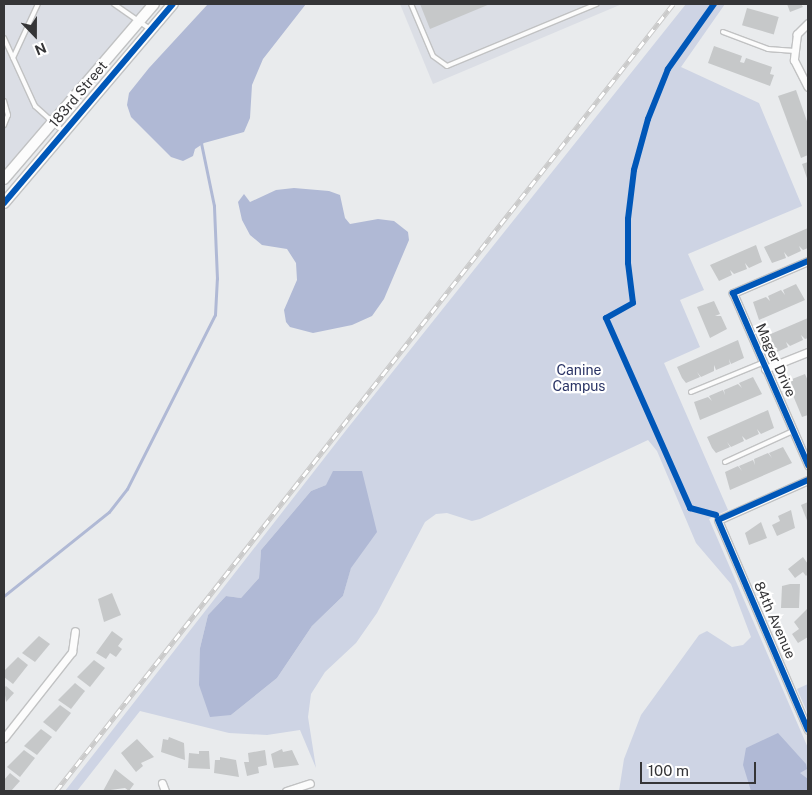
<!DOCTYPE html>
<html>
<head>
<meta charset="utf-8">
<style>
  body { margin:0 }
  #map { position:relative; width:812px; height:795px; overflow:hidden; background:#e9ebed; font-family:"Public Sans",sans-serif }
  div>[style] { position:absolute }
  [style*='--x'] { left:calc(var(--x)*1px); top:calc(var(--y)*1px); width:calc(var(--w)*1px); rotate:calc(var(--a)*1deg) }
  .built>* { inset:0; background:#dbdee5 }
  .green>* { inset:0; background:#ced4e4 }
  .water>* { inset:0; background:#b0b9d5 }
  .stream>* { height:2.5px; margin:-1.25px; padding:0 1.25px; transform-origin:1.25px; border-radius:1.25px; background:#b0b9d5 }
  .building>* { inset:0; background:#c6c8c9; transform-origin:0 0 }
  .roads { filter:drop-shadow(1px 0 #c1c2c3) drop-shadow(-1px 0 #c1c2c3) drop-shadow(0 1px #c1c2c3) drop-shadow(0 -1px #c1c2c3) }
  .lane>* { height:4px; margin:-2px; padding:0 2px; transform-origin:2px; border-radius:2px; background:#fcfcfc }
  .street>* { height:7px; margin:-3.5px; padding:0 3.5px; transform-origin:3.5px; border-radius:3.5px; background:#fcfcfc }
  .secondary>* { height:10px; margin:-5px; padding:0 5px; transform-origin:5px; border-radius:5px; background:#fcfcfc }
  .rail>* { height:4.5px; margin-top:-2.25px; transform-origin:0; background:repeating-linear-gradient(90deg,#fff 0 8px,#cacaca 0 16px); box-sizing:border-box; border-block:1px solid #cacaca }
  .cycleway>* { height:6px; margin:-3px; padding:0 3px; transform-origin:3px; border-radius:3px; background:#0057b8 }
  span { translate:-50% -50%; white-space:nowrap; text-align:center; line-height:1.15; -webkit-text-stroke:4.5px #fff; paint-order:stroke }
  .street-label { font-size:14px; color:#353537 }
  .park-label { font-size:14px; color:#293365 }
  .frame { position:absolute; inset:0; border:5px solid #353537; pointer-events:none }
  .north { position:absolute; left:10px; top:10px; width:50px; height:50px; -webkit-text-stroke:4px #fff; paint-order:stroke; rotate:158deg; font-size:14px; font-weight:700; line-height:20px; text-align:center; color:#353537 }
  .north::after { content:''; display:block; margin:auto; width:18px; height:22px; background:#353537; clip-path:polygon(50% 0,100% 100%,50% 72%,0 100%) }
  .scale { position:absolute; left:640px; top:762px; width:116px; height:22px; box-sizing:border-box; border:2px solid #353537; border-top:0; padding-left:6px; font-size:15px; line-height:18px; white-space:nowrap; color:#353537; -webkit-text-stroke:4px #fff; paint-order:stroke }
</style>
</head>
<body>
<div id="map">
  <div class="built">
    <div style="clip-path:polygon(4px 4px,158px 4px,4px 185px)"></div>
    <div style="clip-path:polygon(400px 4px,622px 4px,433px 84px)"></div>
  </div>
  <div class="green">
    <div style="clip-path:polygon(evenodd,686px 4px,725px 4px,681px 67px,759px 103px,802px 206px,688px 254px,704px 290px,680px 300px,700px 347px,664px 363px,728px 510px,709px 519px,808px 748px,808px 791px,619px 791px,624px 759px,641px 715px,699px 635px,707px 631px,732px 647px,743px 645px,751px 637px,731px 584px,696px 543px,657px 451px,648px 440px,480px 519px,472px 521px,447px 513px,436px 514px,425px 522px,377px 613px,356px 643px,325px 672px,311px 694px,308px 717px,316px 768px,300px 730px,267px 735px,229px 733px,140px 711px,77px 791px,65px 791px,347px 429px,686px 4px,326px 485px,351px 567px,343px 596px,312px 626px,277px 678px,231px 715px,200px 648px,208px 615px,226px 596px,241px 598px,259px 578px,261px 550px,311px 491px,326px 485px)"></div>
    <div style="clip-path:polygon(808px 684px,808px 714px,797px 689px)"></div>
  </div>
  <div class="water">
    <div style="clip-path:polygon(208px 4px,306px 4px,263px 59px,252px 85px,250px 118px,244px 132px,204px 143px,195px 149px,193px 156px,183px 161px,171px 157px,131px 117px,127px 105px,129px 93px,149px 68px)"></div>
    <div style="clip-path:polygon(294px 188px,329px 191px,340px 195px,345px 218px,350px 224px,378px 219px,394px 221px,408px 232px,409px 240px,384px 299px,372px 316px,352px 325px,313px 333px,290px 327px,286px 322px,284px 310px,297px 280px,296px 263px,287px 249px,262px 245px,250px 235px,242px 220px,238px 202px,244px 194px,250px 202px,276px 190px)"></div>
    <div style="clip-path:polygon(333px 471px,362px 471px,377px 532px,351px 568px,343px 596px,312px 626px,277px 678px,231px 715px,210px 717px,199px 685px,200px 648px,208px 615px,226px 596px,241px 598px,259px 578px,261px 550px,311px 491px,326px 485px)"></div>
    <div style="clip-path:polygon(778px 733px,806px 764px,807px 769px,800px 773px,808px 779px,808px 791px,751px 791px,743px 765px,746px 748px)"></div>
  </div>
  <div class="stream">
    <div style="--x:4;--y:596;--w:134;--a:-38.7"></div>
    <div style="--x:109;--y:512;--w:29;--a:-52"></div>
    <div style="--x:127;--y:489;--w:195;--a:-63.2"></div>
    <div style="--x:215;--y:315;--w:36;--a:-87"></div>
    <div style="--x:217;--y:279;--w:73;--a:-92.4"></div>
    <div style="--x:214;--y:206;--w:64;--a:-101.7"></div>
  </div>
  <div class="building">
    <div style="clip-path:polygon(420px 4px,490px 4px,430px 29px)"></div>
    <div style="clip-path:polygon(787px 4px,801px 4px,803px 7px,790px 12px)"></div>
    <div style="left:747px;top:8px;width:33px;height:18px;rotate:16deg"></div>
    <div style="clip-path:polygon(714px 46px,742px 56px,740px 62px,744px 63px,746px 58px,772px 67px,770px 74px,774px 75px,770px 86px,708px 63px)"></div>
    <div style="clip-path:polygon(796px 90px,808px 124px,808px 155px,801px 158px,778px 96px)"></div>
    <div style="clip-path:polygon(808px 162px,808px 181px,802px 164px)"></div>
    <div style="clip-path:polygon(808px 228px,808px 248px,803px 250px,799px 246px,801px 251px,788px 257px,784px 252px,786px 258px,772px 263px,764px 247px)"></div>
    <div style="clip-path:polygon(756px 245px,762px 262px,749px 268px,745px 263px,747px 269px,734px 274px,730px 270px,732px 275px,719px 281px,710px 265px)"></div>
    <div style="clip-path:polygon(796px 284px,805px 300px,759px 320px,753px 302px,766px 297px,770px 301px,768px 296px,781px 290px,785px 295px,783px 290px)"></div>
    <div style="clip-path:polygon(714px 301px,720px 314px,715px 316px,721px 316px,727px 329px,710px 338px,697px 307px)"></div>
    <div style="clip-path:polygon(808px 318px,808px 338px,805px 339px,801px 335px,803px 340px,790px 346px,786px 342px,788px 347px,775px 353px,766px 336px)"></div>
    <div style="clip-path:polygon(738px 340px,744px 358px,731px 364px,729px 359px,730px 364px,716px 370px,714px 365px,714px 371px,701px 377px,697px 372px,700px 377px,686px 383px,682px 378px,677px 367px)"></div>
    <div style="clip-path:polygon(805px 374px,808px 381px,808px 415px,802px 417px,787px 381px)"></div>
    <div style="clip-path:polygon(753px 377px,762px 394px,700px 420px,694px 402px,708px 397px,712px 401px,709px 396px,723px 390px,725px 395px,724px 390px,738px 384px,742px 388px,739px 383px)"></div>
    <div style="clip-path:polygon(768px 410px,774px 428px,761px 434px,757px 429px,759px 434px,746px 440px,742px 436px,744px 441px,731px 447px,727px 442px,730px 447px,716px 453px,712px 448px,707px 437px)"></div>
    <div style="clip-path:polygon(783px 447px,792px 463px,730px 490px,725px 472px,738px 466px,742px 471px,739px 466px,753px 460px,755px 465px,754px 459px,768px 453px,772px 458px,769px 453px)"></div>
    <div style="clip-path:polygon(808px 502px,808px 523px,801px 505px)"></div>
    <div style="clip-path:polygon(791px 510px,795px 528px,777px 536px,772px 525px,780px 521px,778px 516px)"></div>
    <div style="clip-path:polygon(761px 522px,767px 538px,749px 545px,745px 533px)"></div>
    <div style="clip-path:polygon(803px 557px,808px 564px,808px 574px,806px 576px,803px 572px,795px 578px,788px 569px)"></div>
    <div style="clip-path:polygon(790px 584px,800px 584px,799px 608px,781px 608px,782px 586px)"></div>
    <div style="clip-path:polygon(112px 593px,121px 615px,104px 622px,98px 599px)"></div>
    <div style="clip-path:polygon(807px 609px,808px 637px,798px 643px,792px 634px,799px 629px,794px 622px)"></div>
    <div style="clip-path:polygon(112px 631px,123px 639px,118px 646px,122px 649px,116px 657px,110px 653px,106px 659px,96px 653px)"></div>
    <div style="clip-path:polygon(39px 636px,50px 644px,35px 662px,22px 653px)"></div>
    <div style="clip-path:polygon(18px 657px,28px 665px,13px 684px,4px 677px,4px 671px)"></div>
    <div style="clip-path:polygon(94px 660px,105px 668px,90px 687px,77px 677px)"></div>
    <div style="clip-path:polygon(75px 683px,85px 691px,71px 709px,58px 700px)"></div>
    <div style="clip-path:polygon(6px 686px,14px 693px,6px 702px,4px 688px)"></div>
    <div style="clip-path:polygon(60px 705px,71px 713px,56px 732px,43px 722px)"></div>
    <div style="clip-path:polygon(41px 729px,52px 737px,37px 755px,24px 746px)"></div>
    <div style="clip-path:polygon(169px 737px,184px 743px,185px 760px,161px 752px,163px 739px,168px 740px)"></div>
    <div style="clip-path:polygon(137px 739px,154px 757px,141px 763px,143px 766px,136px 772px,121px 753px)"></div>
    <div style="clip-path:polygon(282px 749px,283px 752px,292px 750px,299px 765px,274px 768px,271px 754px)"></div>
    <div style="clip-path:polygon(24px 750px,35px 758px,20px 777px,7px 767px)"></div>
    <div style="clip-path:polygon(265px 750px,267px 765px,258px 767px,259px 773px,247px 776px,244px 762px,249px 762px,248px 753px)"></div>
    <div style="clip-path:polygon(199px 751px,209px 751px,210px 769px,188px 768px,189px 753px,199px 754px)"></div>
    <div style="clip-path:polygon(220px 757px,236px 760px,239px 777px,214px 773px,215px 760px,220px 760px)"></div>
    <div style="clip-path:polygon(115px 769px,134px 784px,129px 791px,125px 788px,103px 791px)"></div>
    <div style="clip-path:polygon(10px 773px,20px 781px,11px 791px,4px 791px,4px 780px)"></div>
  </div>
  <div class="roads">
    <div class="lane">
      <div style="--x:114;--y:4;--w:44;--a:34.8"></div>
      <div style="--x:411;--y:4;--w:56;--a:67.1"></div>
      <div style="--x:433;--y:56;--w:17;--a:36"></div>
      <div style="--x:447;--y:66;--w:162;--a:-22.5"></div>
      <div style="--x:723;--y:32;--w:48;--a:20.7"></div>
      <div style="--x:768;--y:49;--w:27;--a:4"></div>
      <div style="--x:4;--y:38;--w:75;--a:65.5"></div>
      <div style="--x:35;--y:106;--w:38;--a:42"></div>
      <div style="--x:13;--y:58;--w:60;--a:-65.2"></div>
      <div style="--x:4;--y:101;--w:15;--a:74"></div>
      <div style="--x:8;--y:115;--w:11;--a:112"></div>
      <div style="--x:691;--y:392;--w:77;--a:-22.2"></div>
      <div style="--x:725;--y:462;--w:75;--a:-24.5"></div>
    </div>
    <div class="street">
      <div style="--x:808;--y:23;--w:16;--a:135"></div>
      <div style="--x:797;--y:34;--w:26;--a:97"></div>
      <div style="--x:794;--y:60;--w:30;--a:63"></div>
      <div style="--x:808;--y:261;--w:82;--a:156.9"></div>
      <div style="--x:733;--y:293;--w:188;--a:66.4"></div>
      <div style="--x:765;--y:369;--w:46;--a:-21.6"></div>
      <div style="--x:808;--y:480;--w:98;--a:156"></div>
      <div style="--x:718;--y:520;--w:228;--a:66.8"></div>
      <div style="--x:4;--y:738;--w:110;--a:-51.7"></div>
      <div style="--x:72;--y:652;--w:21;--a:-82"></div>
      <div style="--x:162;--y:783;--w:9;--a:69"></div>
      <div style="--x:286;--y:791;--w:25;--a:-18"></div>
    </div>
    <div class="secondary">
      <div style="--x:4;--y:179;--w:230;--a:-49.4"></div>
      <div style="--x:4;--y:203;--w:261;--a:-49.7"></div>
    </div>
  </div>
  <div class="rail">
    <div style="--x:56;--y:791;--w:1000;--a:-51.9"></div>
  </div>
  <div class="cycleway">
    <div style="--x:714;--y:4;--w:80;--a:125.3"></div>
    <div style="--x:668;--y:69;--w:54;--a:111.8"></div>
    <div style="--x:648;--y:119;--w:53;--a:105.4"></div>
    <div style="--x:634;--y:170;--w:49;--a:97"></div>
    <div style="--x:628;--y:219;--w:44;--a:90"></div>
    <div style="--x:628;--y:263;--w:40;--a:82.9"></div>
    <div style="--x:633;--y:303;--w:31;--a:151"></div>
    <div style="--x:606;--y:318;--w:208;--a:66.1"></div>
    <div style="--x:690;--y:508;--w:27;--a:15"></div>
    <div style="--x:4;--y:203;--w:261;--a:-49.7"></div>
    <div style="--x:808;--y:261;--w:82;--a:156.9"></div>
    <div style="--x:733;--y:293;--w:188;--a:66.4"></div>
    <div style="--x:808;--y:480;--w:98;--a:156"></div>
    <div style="--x:718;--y:520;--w:228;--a:66.8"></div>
  </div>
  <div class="street-label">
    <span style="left:78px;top:94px;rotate:-50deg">183rd Street</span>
    <span style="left:776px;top:360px;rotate:66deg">Mager Drive</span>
    <span style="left:775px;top:620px;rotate:66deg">84th Avenue</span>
  </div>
  <div class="park-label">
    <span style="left:579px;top:378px">Canine<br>Campus</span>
  </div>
  <div class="frame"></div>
  <div class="north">N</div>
  <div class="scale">100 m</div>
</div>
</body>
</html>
